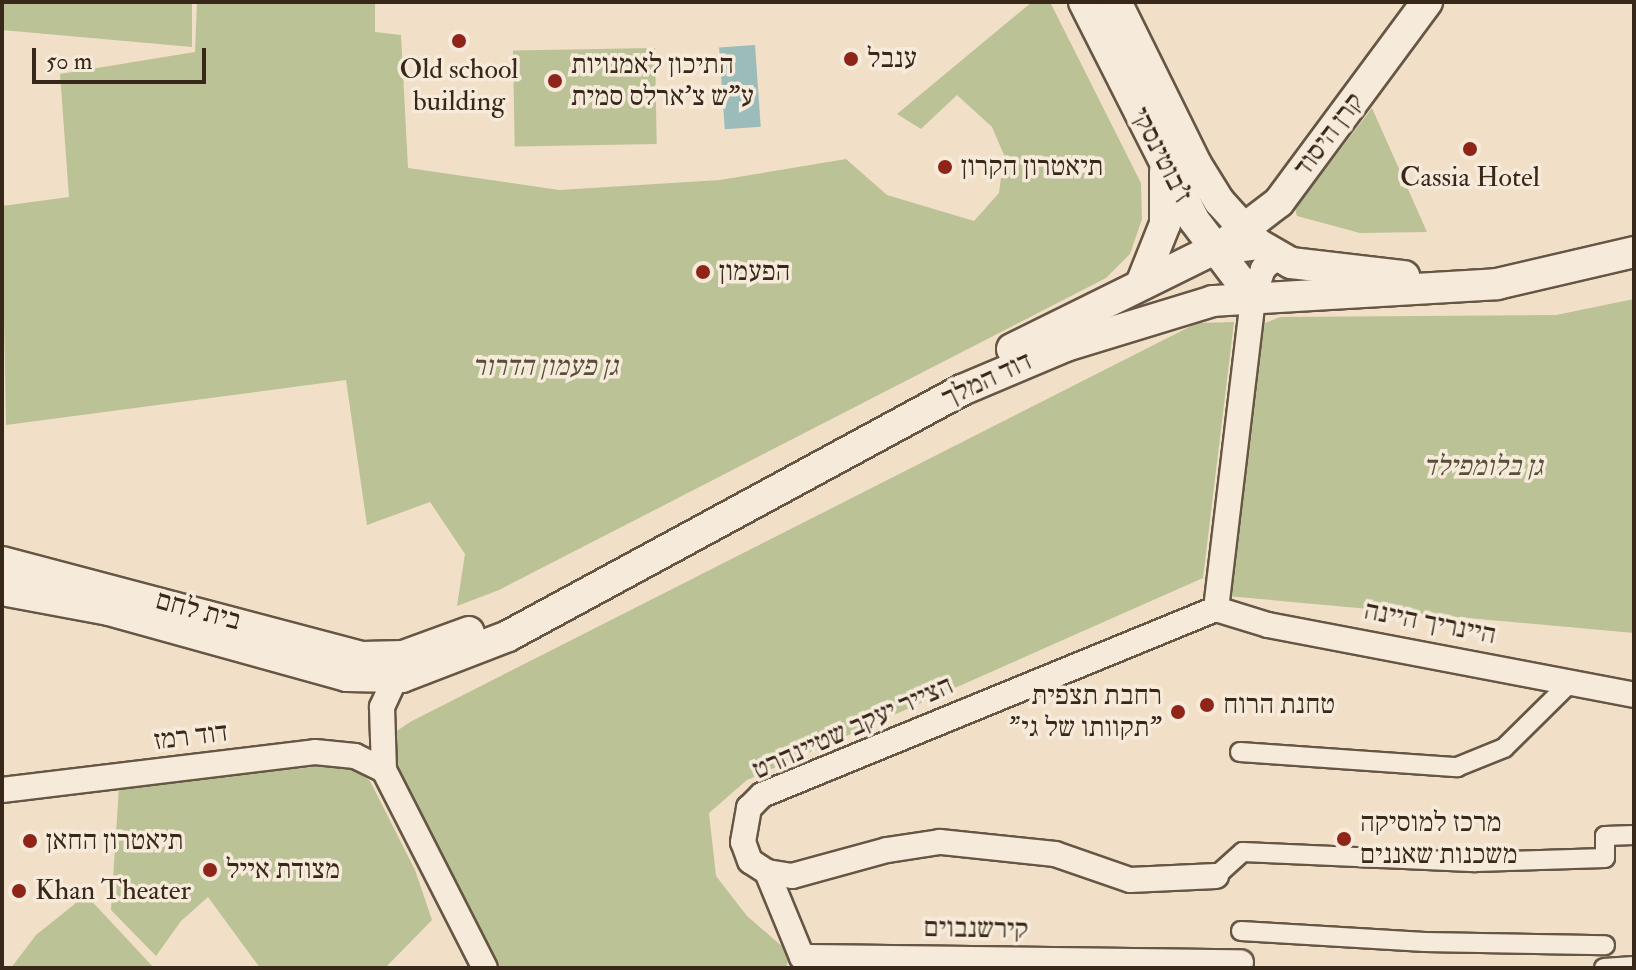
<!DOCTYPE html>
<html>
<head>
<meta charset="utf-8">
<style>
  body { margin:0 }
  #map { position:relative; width:1636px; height:970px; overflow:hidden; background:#f1dfc7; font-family:"IM FELL Double Pica","Frank Ruhl Libre",serif }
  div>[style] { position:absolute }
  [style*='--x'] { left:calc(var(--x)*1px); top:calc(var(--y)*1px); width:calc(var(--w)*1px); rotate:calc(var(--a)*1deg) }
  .green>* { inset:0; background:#bbc295; transform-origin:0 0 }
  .water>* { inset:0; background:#9bbcb9; transform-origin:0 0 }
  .roads { filter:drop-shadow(2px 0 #665644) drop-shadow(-2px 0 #665644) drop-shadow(0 2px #665644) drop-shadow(0 -2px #665644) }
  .pedestrian>* { height:18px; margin:-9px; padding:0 9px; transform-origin:9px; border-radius:9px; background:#f6eadb }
  .minor>* { height:24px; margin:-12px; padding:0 12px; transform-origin:12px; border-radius:12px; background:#f6eadb }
  .tertiary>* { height:30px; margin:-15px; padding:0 15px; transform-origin:15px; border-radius:15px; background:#f6eadb }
  .dots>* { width:22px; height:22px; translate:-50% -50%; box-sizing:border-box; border:4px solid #f6eadb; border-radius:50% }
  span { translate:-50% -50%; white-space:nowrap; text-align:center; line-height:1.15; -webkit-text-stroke:7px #f6eadb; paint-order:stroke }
  .poi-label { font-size:28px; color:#382819 }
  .left { translate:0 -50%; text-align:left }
  .right { translate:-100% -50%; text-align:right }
  .street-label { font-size:28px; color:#382819 }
  .park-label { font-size:28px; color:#594e38; font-style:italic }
  .frame { position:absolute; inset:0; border:4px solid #382819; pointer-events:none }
  .scale { position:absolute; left:32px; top:48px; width:174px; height:36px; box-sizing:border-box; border:4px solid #382819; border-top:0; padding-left:10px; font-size:24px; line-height:28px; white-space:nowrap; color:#382819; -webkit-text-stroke:6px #f6eadb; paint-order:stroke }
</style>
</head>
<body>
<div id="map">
  <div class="green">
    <div style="clip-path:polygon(2px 2px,192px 2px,192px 47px,2px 30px)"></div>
    <div style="clip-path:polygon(197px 2px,375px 2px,375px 32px,401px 35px,408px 168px,559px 190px,720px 180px,846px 159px,887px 195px,974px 221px,999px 193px,1004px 155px,992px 127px,957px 95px,921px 129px,897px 114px,1032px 2px,1050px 2px,1141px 183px,1142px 219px,1130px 254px,1106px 278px,499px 590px,457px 606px,465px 554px,430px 502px,367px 525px,346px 380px,6px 425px,2px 206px,69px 197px,60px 74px,195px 52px)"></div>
    <div style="left:655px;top:48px;width:96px;height:142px;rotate:89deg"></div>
    <div style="clip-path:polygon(1372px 108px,1427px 232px,1360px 233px,1297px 216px,1295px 209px)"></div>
    <div style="clip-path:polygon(1634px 299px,1634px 633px,1227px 596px,1258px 326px,1280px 317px,1556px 315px)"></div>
    <div style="clip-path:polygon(1234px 322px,1203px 578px,747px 780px,709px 813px,716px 876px,747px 916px,790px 953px,786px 968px,498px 968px,384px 764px,385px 739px,410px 722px,1197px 323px)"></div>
    <div style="clip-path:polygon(332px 765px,355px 769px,370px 781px,415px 870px,432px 920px,385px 968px,260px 968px,208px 897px,181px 921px,156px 956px,111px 910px,119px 787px)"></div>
    <div style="clip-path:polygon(86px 895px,154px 968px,11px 968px,36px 935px)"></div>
  </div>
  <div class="water">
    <div style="left:755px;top:45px;width:82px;height:36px;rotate:86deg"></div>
  </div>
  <div class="roads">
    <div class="pedestrian">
      <div style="--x:1240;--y:752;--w:218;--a:4"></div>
      <div style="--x:1457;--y:767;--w:51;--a:-22"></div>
      <div style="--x:1504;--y:748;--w:94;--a:-44.6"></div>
      <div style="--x:1216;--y:876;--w:36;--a:-42"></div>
      <div style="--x:1243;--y:852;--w:233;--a:2.5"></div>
      <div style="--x:1476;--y:862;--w:129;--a:-1.8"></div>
      <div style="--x:1605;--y:858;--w:22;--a:-90"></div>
      <div style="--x:1605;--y:836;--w:29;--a:-2"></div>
      <div style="--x:1241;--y:931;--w:184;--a:3.4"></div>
      <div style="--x:1425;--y:942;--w:180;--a:1"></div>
      <div style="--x:1604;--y:968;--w:30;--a:-4"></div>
    </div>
    <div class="minor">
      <div style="--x:1216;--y:609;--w:54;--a:17.1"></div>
      <div style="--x:1268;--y:625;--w:373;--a:10.8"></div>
      <div style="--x:1216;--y:609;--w:313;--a:-83.2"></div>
      <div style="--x:1253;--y:298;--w:31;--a:-71"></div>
      <div style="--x:1263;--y:269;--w:19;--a:-43"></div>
      <div style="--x:395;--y:679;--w:31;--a:115"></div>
      <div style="--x:382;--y:707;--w:63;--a:88.2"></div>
      <div style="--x:384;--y:770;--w:222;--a:63"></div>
      <div style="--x:2;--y:790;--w:315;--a:-6.9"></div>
      <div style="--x:315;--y:752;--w:40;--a:5.7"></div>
      <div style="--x:355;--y:756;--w:32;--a:26"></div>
      <div style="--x:767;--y:872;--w:92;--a:67.6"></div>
      <div style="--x:802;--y:957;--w:439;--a:0.7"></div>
      <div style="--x:1216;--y:876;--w:86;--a:177.3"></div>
      <div style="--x:1130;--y:880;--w:79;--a:-160.9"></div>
      <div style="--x:1055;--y:854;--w:116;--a:-174"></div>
      <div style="--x:940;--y:842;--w:54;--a:171.4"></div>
      <div style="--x:887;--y:850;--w:98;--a:164.7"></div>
      <div style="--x:792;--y:876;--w:25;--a:-171"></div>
      <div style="--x:767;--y:872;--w:20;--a:-147"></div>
      <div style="--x:750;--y:861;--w:20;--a:-110"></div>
      <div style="--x:743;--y:842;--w:35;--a:-80"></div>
      <div style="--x:749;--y:808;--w:18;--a:-45"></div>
      <div style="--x:762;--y:795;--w:491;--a:-22.3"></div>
    </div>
    <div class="tertiary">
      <div style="--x:1084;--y:2;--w:244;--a:63.2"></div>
      <div style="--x:1194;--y:220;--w:98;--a:52.9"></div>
      <div style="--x:1116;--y:2;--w:181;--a:63.7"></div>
      <div style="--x:1196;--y:164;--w:44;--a:58.1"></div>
      <div style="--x:1219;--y:201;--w:58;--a:47.8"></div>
      <div style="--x:1258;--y:244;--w:38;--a:30"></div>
      <div style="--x:1291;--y:263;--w:114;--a:6.6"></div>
      <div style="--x:1228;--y:241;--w:64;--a:-37.4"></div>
      <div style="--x:1279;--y:202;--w:249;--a:-53.5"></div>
      <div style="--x:1141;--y:284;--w:65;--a:-68.2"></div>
      <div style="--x:1165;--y:224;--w:53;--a:-90"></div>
      <div style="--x:1012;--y:349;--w:223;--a:-26.3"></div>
      <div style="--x:1212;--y:250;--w:46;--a:-7.4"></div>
      <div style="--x:2;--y:562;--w:372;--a:14.8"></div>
      <div style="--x:362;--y:657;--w:41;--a:-1.4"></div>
      <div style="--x:403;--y:656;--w:70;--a:-20"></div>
      <div style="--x:2;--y:590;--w:109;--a:10.6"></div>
      <div style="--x:109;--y:610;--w:247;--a:15.5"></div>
      <div style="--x:347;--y:676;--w:55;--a:1"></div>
      <div style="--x:402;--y:677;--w:114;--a:-21.1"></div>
      <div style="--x:508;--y:636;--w:516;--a:-28.45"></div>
      <div style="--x:962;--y:390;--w:113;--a:-22.9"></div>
      <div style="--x:1066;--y:346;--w:154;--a:-17"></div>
      <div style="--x:1213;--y:301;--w:285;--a:-3.4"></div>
      <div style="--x:1497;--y:284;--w:141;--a:-13.1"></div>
    </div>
  </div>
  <div class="dots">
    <div style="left:459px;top:41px;background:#8f2418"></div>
    <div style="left:851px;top:59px;background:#8f2418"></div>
    <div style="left:555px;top:81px;background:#8f2418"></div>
    <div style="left:1470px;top:149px;background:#8f2418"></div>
    <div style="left:945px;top:167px;background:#8f2418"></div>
    <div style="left:703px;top:272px;background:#8f2418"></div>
    <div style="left:1207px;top:705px;background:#8f2418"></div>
    <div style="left:1178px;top:712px;background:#8f2418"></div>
    <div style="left:1344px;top:839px;background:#8f2418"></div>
    <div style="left:30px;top:841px;background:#8f2418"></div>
    <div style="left:210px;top:870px;background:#8f2418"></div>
    <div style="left:19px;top:891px;background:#8f2418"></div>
  </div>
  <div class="poi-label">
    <span class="left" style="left:867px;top:59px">ענבל</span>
    <span class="left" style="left:571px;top:81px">התיכון לאמנויות<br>ע"ש צ'ארלס סמית</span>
    <span style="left:459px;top:86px">Old school<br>building</span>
    <span class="left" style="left:961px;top:167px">תיאטרון הקרון</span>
    <span style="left:1470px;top:178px">Cassia Hotel</span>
    <span class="left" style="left:719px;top:272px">הפעמון</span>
    <span class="right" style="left:1162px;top:712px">רחבת תצפית<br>"תקוותו של גי"</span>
    <span class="left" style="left:1223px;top:705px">טחנת הרוח</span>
    <span class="left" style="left:1360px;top:839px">מרכז למוסיקה<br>משכנות שאננים</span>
    <span class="left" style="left:46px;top:841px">תיאטרון החאן</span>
    <span class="left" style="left:226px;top:870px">מצודת אייל</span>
    <span class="left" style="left:35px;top:891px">Khan Theater</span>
  </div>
  <div class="street-label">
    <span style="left:1329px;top:135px;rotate:-53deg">קרן היסוד</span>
    <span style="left:1161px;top:155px;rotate:63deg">ז'בוטינסקי</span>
    <span style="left:987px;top:380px;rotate:-25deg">דוד המלך</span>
    <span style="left:198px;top:611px;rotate:15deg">בית לחם</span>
    <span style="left:1430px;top:623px;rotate:11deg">היינריך היינה</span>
    <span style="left:853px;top:728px;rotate:-24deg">הצייר יעקב שטיינהרט</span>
    <span style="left:191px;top:737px;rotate:-7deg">דוד רמז</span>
    <span style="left:976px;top:929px;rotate:1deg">קירשנבוים</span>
  </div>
  <div class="park-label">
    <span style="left:545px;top:367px">גן פעמון הדרור</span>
    <span style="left:1483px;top:467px">גן בלומפילד</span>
  </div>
  <div class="frame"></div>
  <div class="scale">50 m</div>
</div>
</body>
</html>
